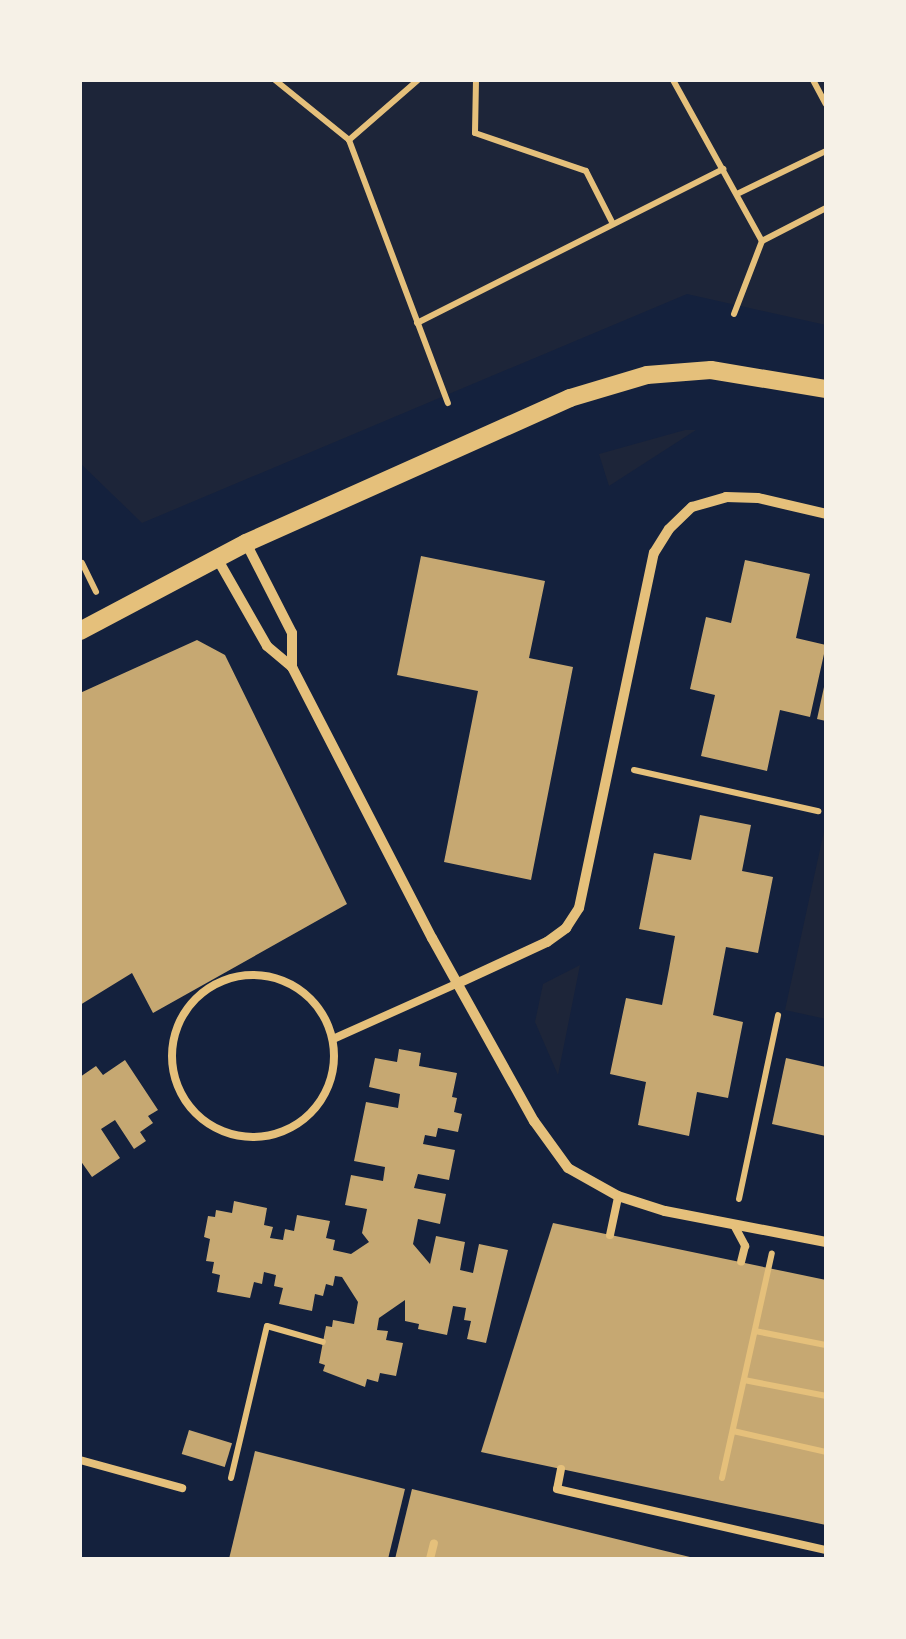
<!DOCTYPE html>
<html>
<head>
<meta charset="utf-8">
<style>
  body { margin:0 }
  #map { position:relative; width:906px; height:1639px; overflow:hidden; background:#14213d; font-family:"Public Sans",sans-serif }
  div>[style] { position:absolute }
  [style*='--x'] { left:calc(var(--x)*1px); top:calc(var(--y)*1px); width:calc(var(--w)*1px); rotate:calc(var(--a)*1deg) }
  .green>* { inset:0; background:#1d2539 }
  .building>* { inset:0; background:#c6a872; transform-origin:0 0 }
  .path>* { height:6px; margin:-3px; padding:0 3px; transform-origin:3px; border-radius:3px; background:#e5c07b }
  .service>* { height:8px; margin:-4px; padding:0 4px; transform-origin:4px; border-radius:4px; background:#e5c07b }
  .service>.ring { margin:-4px; padding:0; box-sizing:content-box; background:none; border:8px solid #e5c07b; border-radius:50% }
  .minor>* { height:10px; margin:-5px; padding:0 5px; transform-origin:5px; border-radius:5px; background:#e5c07b }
  .tertiary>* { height:18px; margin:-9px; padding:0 9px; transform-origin:9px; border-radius:9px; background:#e5c07b }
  span { translate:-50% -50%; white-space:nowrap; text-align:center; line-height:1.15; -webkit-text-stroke:9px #f6f1e7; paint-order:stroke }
  .frame { position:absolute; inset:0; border:82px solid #f6f1e7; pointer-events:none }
</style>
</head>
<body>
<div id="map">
  <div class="green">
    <div style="clip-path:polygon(80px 80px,826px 80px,826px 325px,687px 294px,142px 523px,80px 463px)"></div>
    <div style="clip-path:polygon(685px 430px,696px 430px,609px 486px,599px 454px)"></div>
    <div style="clip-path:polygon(826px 822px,826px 1019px,785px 1010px)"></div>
    <div style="clip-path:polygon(580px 965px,558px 1075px,535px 1022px,543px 984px)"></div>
  </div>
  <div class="building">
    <div style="clip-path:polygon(421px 556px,545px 581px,529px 658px,573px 667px,531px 880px,444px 862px,478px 691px,397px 675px)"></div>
    <div style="clip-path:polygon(745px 560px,810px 574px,796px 638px,826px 645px,810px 717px,780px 710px,767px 771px,701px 756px,715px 695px,690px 689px,706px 617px,731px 623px)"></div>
    <div style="clip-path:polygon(197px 640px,225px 655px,347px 904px,153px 1013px,132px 973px,80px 1005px,80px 693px)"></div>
    <div style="clip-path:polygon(824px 687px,826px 687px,826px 721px,817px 719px)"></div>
    <div style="clip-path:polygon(700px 815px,751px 825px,742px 871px,773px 877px,758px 953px,726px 947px,713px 1015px,743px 1022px,728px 1098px,697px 1092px,689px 1136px,638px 1125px,646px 1082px,610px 1074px,626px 998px,662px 1005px,669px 969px,675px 936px,639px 929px,654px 853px,691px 860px)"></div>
    <div style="clip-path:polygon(399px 1049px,421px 1053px,419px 1066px,457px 1073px,452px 1097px,457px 1098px,454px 1112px,462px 1114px,458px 1132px,438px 1128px,436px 1137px,425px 1135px,423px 1144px,455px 1150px,449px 1180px,418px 1174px,414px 1188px,446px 1194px,440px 1224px,418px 1219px,413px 1244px,430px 1264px,436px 1236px,465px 1242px,460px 1270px,473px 1273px,479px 1244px,508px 1250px,486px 1343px,467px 1339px,471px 1321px,464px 1320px,466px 1308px,453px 1306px,447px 1335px,418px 1329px,419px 1324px,405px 1321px,405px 1300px,379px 1318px,377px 1330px,388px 1331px,386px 1340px,403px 1343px,396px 1376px,380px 1373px,378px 1382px,367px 1379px,365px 1387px,323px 1371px,325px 1365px,319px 1363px,326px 1326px,332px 1327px,333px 1320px,354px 1324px,358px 1302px,342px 1277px,335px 1276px,333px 1286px,326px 1284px,323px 1296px,315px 1294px,312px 1311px,279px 1304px,283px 1288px,274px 1286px,276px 1275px,264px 1272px,262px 1284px,254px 1282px,250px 1298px,217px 1292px,220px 1275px,212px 1273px,214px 1262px,206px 1261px,210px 1239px,204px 1237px,208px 1216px,215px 1217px,216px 1210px,232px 1213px,234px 1201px,267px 1208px,264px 1225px,273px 1227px,270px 1238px,283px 1240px,285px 1229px,294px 1231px,297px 1215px,330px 1221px,326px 1238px,335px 1240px,333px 1250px,351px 1254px,369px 1242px,362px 1233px,367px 1209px,345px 1205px,351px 1175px,383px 1181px,385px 1167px,354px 1161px,366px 1102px,398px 1108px,400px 1094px,369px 1087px,375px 1058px,397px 1062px)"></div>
    <div style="clip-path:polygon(786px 1058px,826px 1067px,826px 1136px,772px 1124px)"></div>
    <div style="clip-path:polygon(125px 1060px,158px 1110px,148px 1116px,153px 1123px,140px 1132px,146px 1141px,134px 1149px,115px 1120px,101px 1129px,120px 1158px,92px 1177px,80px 1160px,80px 1077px,96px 1066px,103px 1075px)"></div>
    <div style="clip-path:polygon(553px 1223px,826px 1280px,826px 1525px,481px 1452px)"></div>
    <div style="left:189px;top:1430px;width:45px;height:25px;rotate:17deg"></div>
    <div style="clip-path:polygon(255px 1451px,405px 1489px,388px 1559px,229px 1559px)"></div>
    <div style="clip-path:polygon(412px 1489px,694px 1558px,694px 1559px,395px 1559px)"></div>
  </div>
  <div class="path">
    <div style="--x:275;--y:80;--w:95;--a:39"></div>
    <div style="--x:349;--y:140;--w:281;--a:69.4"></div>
    <div style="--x:476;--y:80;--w:53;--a:91.1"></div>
    <div style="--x:475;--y:133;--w:117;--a:18.9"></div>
    <div style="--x:586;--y:171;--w:59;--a:63"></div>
    <div style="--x:673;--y:80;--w:184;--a:61.1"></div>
    <div style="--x:762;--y:241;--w:72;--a:-27.3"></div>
    <div style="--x:813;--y:80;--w:27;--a:62"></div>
    <div style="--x:349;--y:140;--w:91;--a:-41"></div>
    <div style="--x:737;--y:194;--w:99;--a:-25.8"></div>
    <div style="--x:734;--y:314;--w:78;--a:-69"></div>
    <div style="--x:417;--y:323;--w:343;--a:-26.7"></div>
    <div style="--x:82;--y:563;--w:32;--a:64"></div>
    <div style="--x:634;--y:770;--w:189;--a:12.6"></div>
    <div style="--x:739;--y:1199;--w:188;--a:-78"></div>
    <div style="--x:755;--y:1331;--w:72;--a:11.2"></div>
    <div style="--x:744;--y:1380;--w:84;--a:11"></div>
    <div style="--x:733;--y:1431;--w:95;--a:12.7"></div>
    <div style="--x:231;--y:1478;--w:156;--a:-76.7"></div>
    <div style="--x:267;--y:1326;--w:58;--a:15.9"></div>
    <div style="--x:722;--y:1478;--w:230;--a:-77.5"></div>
  </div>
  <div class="service">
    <div class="ring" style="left:172px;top:975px;width:154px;height:154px"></div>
    <div style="--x:333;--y:1039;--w:135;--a:-24.1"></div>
    <div style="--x:734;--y:1225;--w:24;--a:62"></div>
    <div style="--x:745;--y:1246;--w:16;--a:104"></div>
    <div style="--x:610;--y:1235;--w:40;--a:-78"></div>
    <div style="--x:80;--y:1460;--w:106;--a:15.4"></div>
    <div style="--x:561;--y:1469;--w:20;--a:101"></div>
    <div style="--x:557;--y:1489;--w:276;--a:12.8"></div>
    <div style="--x:430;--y:1559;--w:16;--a:-76"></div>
  </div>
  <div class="minor">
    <div style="--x:246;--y:543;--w:101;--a:62.9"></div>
    <div style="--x:292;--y:633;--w:34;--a:90"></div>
    <div style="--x:292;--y:667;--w:305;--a:62.7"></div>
    <div style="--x:432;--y:938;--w:210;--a:60.9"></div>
    <div style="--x:534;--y:1121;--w:58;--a:54.1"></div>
    <div style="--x:568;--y:1168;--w:57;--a:29.2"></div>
    <div style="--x:618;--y:1196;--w:49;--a:17.7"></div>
    <div style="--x:665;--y:1211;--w:164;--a:10.9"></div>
    <div style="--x:218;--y:560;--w:99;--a:60.3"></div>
    <div style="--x:267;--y:646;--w:33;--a:40"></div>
    <div style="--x:456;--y:984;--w:100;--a:-24.8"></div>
    <div style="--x:547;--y:942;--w:24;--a:-36"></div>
    <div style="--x:566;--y:928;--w:24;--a:-57"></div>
    <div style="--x:579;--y:908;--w:363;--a:-78.1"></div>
    <div style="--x:654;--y:553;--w:28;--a:-58"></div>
    <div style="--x:669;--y:529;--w:32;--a:-44"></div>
    <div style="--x:692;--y:507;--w:35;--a:-16"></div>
    <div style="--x:726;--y:497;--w:32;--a:2"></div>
    <div style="--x:758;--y:498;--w:70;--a:13.2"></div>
  </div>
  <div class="tertiary">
    <div style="--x:80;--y:631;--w:188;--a:-27.9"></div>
    <div style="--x:246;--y:543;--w:355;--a:-24.1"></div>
    <div style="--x:570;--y:398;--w:80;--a:-16.6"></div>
    <div style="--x:647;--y:375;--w:64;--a:-4.5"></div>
    <div style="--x:711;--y:370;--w:117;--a:9.4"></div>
  </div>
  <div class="frame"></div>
</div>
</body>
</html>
